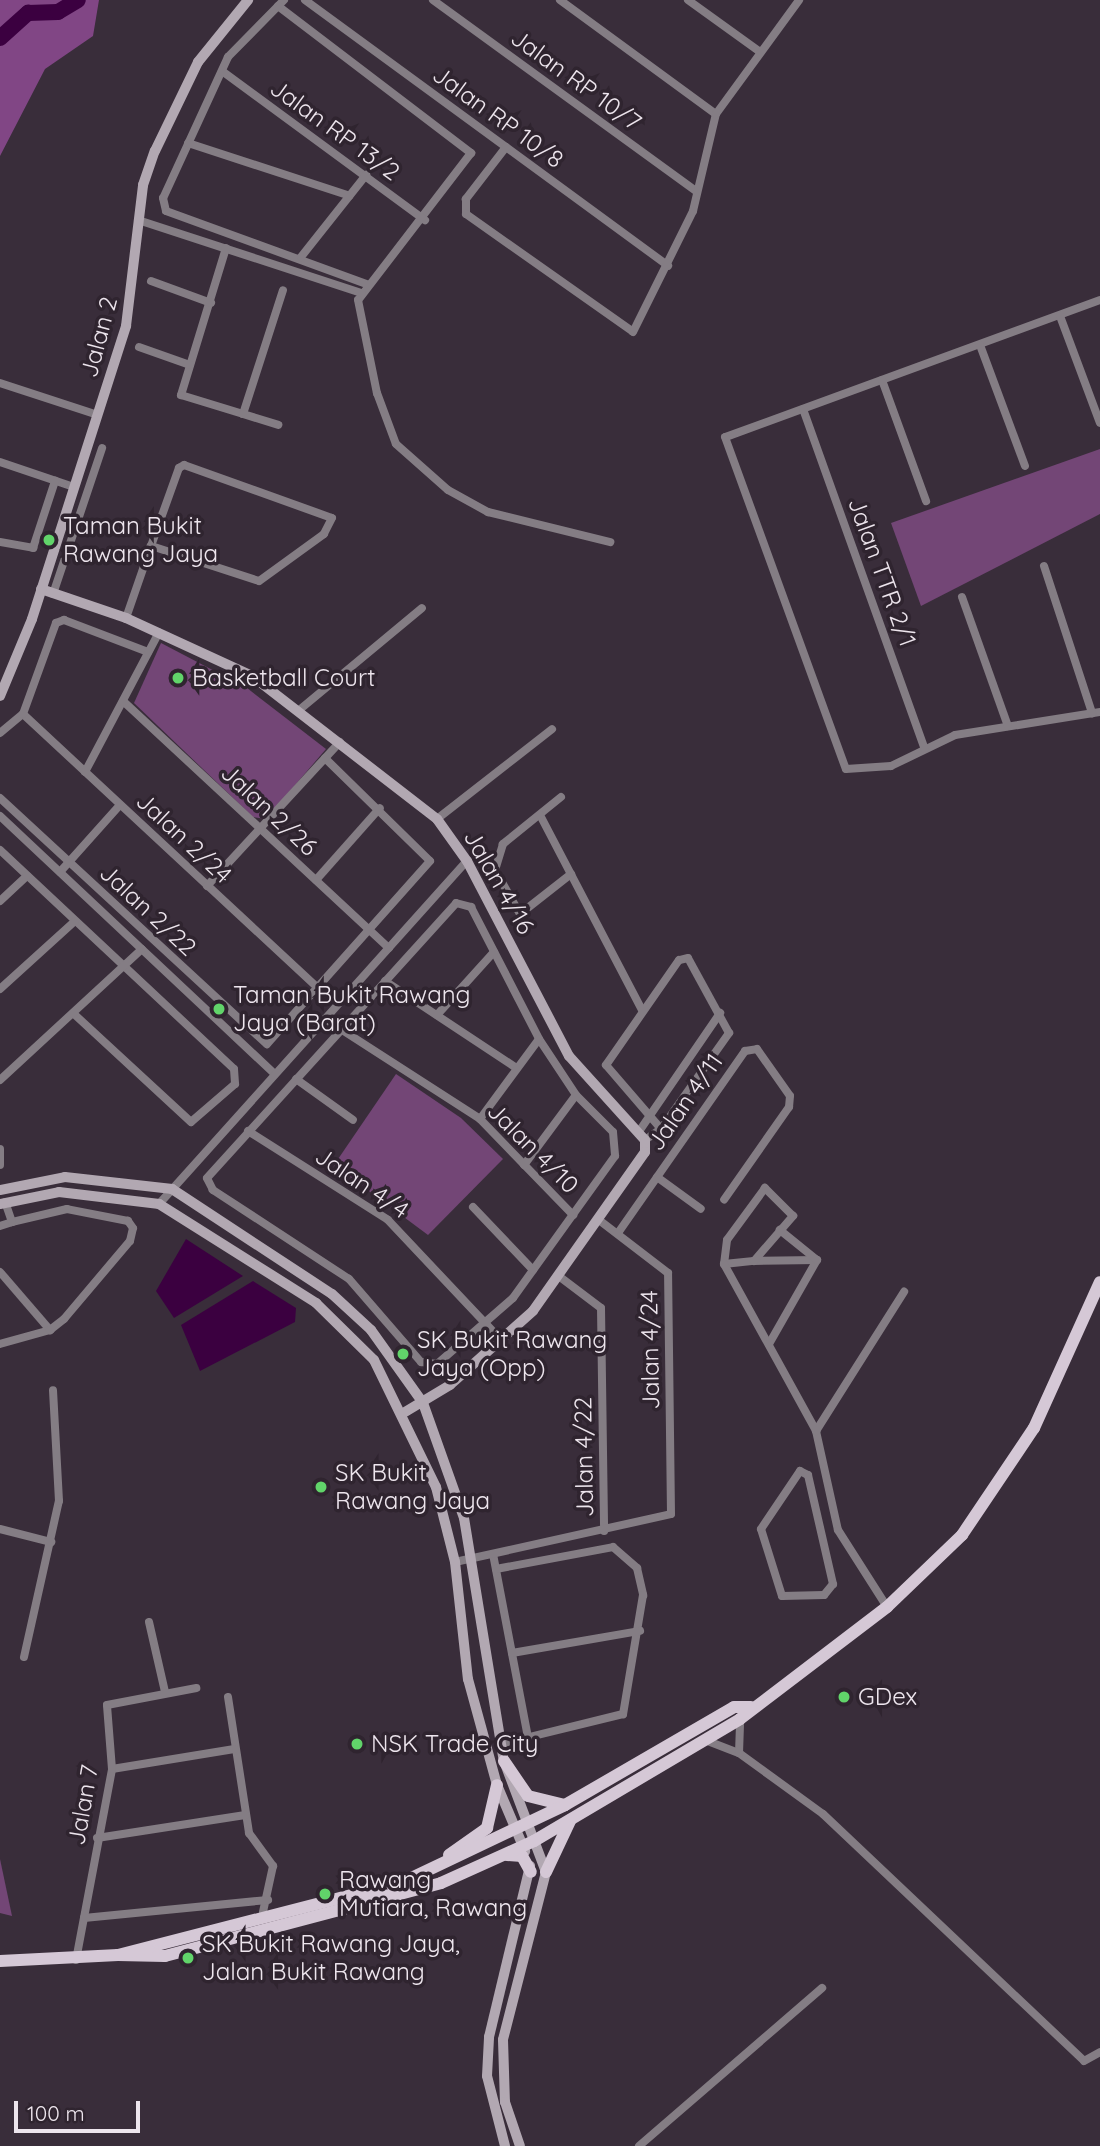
<!DOCTYPE html>
<html>
<head>
<meta charset="utf-8">
<style>
  body { margin:0 }
  #map { position:relative; width:1100px; height:2146px; overflow:hidden; background:#392d3a; font-family:Quicksand,sans-serif }
  div>[style] { position:absolute }
  [style*='--x'] { left:calc(var(--x)*1px); top:calc(var(--y)*1px); width:calc(var(--w)*1px); rotate:calc(var(--a)*1deg) }
  .green>* { inset:0; background:#734676 }
  .forest>* { inset:0; background:#814685 }
  .water>* { inset:0; background:#3b0040 }
  .river>* { height:16px; margin:-8px; padding:0 8px; transform-origin:8px; border-radius:8px; background:#3b0040 }
  .street>* { height:8px; margin:-4px; padding:0 4px; transform-origin:4px; border-radius:4px; background:#847d84 }
  .secondary>* { height:10px; margin:-5px; padding:0 5px; transform-origin:5px; border-radius:5px; background:#b2a8b2 }
  .primary>* { height:12px; margin:-6px; padding:0 6px; transform-origin:6px; border-radius:6px; background:#d5c8d6 }
  .dots>* { width:19px; height:19px; translate:-50% -50%; box-sizing:border-box; border:4px solid #2f242f; border-radius:50% }
  span { translate:-50% -50%; white-space:nowrap; text-align:center; line-height:1.15; -webkit-text-stroke:7px #2f242f; paint-order:stroke }
  .street-label { font-size:24px; color:#ede5ed }
  .poi-label { font-size:24px; color:#ede5ed }
  .left { translate:0 -50%; text-align:left }
  .scale { position:absolute; left:14px; top:2101px; width:126px; height:32px; box-sizing:border-box; border:4px solid #ede5ed; border-top:0; padding-left:9px; font-size:21px; line-height:24px; white-space:nowrap; color:#ede5ed; -webkit-text-stroke:5px #2f242f; paint-order:stroke }
</style>
</head>
<body>
<div id="map">
  <div class="green">
    <div style="clip-path:polygon(1100px 449px,1100px 514px,921px 606px,891px 523px)"></div>
    <div style="clip-path:polygon(161px 643px,247px 688px,326px 749px,266px 819px,253px 817px,134px 703px)"></div>
    <div style="clip-path:polygon(396px 1074px,461px 1118px,503px 1159px,428px 1235px,334px 1165px)"></div>
    <div style="clip-path:polygon(0 1859px,12px 1916px,0 1913px)"></div>
  </div>
  <div class="forest">
    <div style="clip-path:polygon(0 0,99px 0,93px 36px,45px 69px,0 156px)"></div>
  </div>
  <div class="water">
    <div style="clip-path:polygon(186px 1239px,243px 1276px,174px 1318px,156px 1291px)"></div>
    <div style="clip-path:polygon(253px 1281px,296px 1308px,295px 1322px,200px 1371px,181px 1325px)"></div>
  </div>
  <div class="river">
    <div style="--x:0;--y:38;--w:38;--a:-42"></div>
    <div style="--x:28;--y:13;--w:30;--a:-2"></div>
    <div style="--x:58;--y:12;--w:23;--a:-31"></div>
  </div>
  <div class="street">
    <div style="--x:284;--y:0;--w:80;--a:134.5"></div>
    <div style="--x:228;--y:57;--w:155;--a:114.7"></div>
    <div style="--x:163;--y:198;--w:13;--a:77"></div>
    <div style="--x:166;--y:211;--w:214;--a:20"></div>
    <div style="--x:305;--y:0;--w:450;--a:36.2"></div>
    <div style="--x:433;--y:0;--w:325;--a:36"></div>
    <div style="--x:560;--y:0;--w:193;--a:36.2"></div>
    <div style="--x:688;--y:0;--w:89;--a:35.8"></div>
    <div style="--x:278;--y:6;--w:243;--a:37.3"></div>
    <div style="--x:471;--y:153;--w:185;--a:127.5"></div>
    <div style="--x:358;--y:300;--w:95;--a:78.5"></div>
    <div style="--x:377;--y:393;--w:54;--a:69.6"></div>
    <div style="--x:396;--y:444;--w:69;--a:41.5"></div>
    <div style="--x:448;--y:490;--w:46;--a:28.8"></div>
    <div style="--x:488;--y:512;--w:126;--a:13.8"></div>
    <div style="--x:222;--y:71;--w:252;--a:36.3"></div>
    <div style="--x:188;--y:143;--w:170;--a:18.1"></div>
    <div style="--x:506;--y:147;--w:66;--a:127.6"></div>
    <div style="--x:466;--y:199;--w:15;--a:90"></div>
    <div style="--x:466;--y:214;--w:204;--a:35.2"></div>
    <div style="--x:633;--y:332;--w:135;--a:-63.6"></div>
    <div style="--x:693;--y:211;--w:100;--a:-76.7"></div>
    <div style="--x:716;--y:114;--w:141;--a:-53.9"></div>
    <div style="--x:138;--y:220;--w:235;--a:18.1"></div>
    <div style="--x:226;--y:248;--w:154;--a:107"></div>
    <div style="--x:181;--y:395;--w:65;--a:17"></div>
    <div style="--x:243;--y:414;--w:130;--a:-72.1"></div>
    <div style="--x:301;--y:257;--w:105;--a:-51.6"></div>
    <div style="--x:151;--y:281;--w:64;--a:20.1"></div>
    <div style="--x:1100;--y:300;--w:399;--a:159.9"></div>
    <div style="--x:725;--y:437;--w:353;--a:70"></div>
    <div style="--x:846;--y:769;--w:45;--a:-3.8"></div>
    <div style="--x:891;--y:766;--w:71;--a:-25.8"></div>
    <div style="--x:955;--y:735;--w:147;--a:-9"></div>
    <div style="--x:1060;--y:316;--w:114;--a:69.5"></div>
    <div style="--x:980;--y:345;--w:129;--a:69.6"></div>
    <div style="--x:139;--y:347;--w:54;--a:19.4"></div>
    <div style="--x:882;--y:380;--w:129;--a:70"></div>
    <div style="--x:0;--y:383;--w:103;--a:18.1"></div>
    <div style="--x:803;--y:409;--w:361;--a:70.3"></div>
    <div style="--x:243;--y:414;--w:37;--a:17"></div>
    <div style="--x:0;--y:462;--w:78;--a:18.7"></div>
    <div style="--x:0;--y:542;--w:34;--a:10"></div>
    <div style="--x:33;--y:548;--w:71;--a:-71.8"></div>
    <div style="--x:1044;--y:566;--w:155;--a:71.9"></div>
    <div style="--x:53;--y:594;--w:154;--a:-71.4"></div>
    <div style="--x:962;--y:597;--w:137;--a:70.4"></div>
    <div style="--x:126;--y:618;--w:76;--a:-70.9"></div>
    <div style="--x:151;--y:546;--w:83;--a:-70.3"></div>
    <div style="--x:179;--y:468;--w:6;--a:-31"></div>
    <div style="--x:184;--y:465;--w:157;--a:19.7"></div>
    <div style="--x:332;--y:518;--w:18;--a:117"></div>
    <div style="--x:324;--y:534;--w:80;--a:144.1"></div>
    <div style="--x:259;--y:581;--w:114;--a:-162"></div>
    <div style="--x:123;--y:701;--w:363;--a:42.9"></div>
    <div style="--x:298;--y:711;--w:161;--a:-39.7"></div>
    <div style="--x:23;--y:714;--w:405;--a:42.9"></div>
    <div style="--x:0;--y:733;--w:30;--a:-40"></div>
    <div style="--x:23;--y:714;--w:97;--a:-70.1"></div>
    <div style="--x:56;--y:623;--w:9;--a:-21"></div>
    <div style="--x:64;--y:620;--w:90;--a:20.9"></div>
    <div style="--x:85;--y:772;--w:158;--a:-62.1"></div>
    <div style="--x:561;--y:797;--w:75;--a:141"></div>
    <div style="--x:503;--y:844;--w:27;--a:107"></div>
    <div style="--x:495;--y:870;--w:51;--a:60.4"></div>
    <div style="--x:520;--y:914;--w:65;--a:-38.1"></div>
    <div style="--x:0;--y:798;--w:363;--a:42.7"></div>
    <div style="--x:267;--y:1044;--w:245;--a:-48.3"></div>
    <div style="--x:430;--y:861;--w:147;--a:-135.6"></div>
    <div style="--x:540;--y:815;--w:220;--a:62.4"></div>
    <div style="--x:0;--y:816;--w:377;--a:43.2"></div>
    <div style="--x:437;--y:819;--w:146;--a:-38"></div>
    <div style="--x:0;--y:850;--w:320;--a:43.1"></div>
    <div style="--x:234;--y:1069;--w:15;--a:86"></div>
    <div style="--x:235;--y:1084;--w:58;--a:139.2"></div>
    <div style="--x:191;--y:1122;--w:159;--a:-137.3"></div>
    <div style="--x:60;--y:872;--w:90;--a:-48.2"></div>
    <div style="--x:316;--y:880;--w:96;--a:-48.4"></div>
    <div style="--x:207;--y:886;--w:196;--a:-47.3"></div>
    <div style="--x:0;--y:901;--w:37;--a:-43"></div>
    <div style="--x:456;--y:903;--w:16;--a:15"></div>
    <div style="--x:471;--y:907;--w:148;--a:62.7"></div>
    <div style="--x:539;--y:1039;--w:67;--a:56.5"></div>
    <div style="--x:576;--y:1095;--w:52;--a:45"></div>
    <div style="--x:613;--y:1132;--w:24;--a:85"></div>
    <div style="--x:615;--y:1156;--w:175;--a:125.7"></div>
    <div style="--x:513;--y:1298;--w:101;--a:139"></div>
    <div style="--x:437;--y:1364;--w:16;--a:-173"></div>
    <div style="--x:421;--y:1362;--w:110;--a:-130.9"></div>
    <div style="--x:349;--y:1279;--w:163;--a:-146.8"></div>
    <div style="--x:213;--y:1190;--w:13;--a:-117"></div>
    <div style="--x:207;--y:1178;--w:371;--a:-47.8"></div>
    <div style="--x:385;--y:981;--w:156;--a:33.5"></div>
    <div style="--x:0;--y:989;--w:101;--a:-42.2"></div>
    <div style="--x:437;--y:1015;--w:85;--a:-47.9"></div>
    <div style="--x:325;--y:1019;--w:184;--a:32.8"></div>
    <div style="--x:480;--y:1119;--w:134;--a:45.9"></div>
    <div style="--x:296;--y:1079;--w:70;--a:35.7"></div>
    <div style="--x:0;--y:1080;--w:193;--a:-42.7"></div>
    <div style="--x:480;--y:1119;--w:99;--a:-53.6"></div>
    <div style="--x:640;--y:1130;--w:142;--a:-55.6"></div>
    <div style="--x:248;--y:1131;--w:166;--a:32.4"></div>
    <div style="--x:388;--y:1220;--w:165;--a:46.7"></div>
    <div style="--x:645;--y:1140;--w:19;--a:-35"></div>
    <div style="--x:661;--y:1129;--w:118;--a:-54.7"></div>
    <div style="--x:729;--y:1033;--w:85;--a:-118.7"></div>
    <div style="--x:688;--y:958;--w:9;--a:167"></div>
    <div style="--x:679;--y:960;--w:128;--a:124.8"></div>
    <div style="--x:606;--y:1065;--w:84;--a:49.3"></div>
    <div style="--x:0;--y:1149;--w:16;--a:90"></div>
    <div style="--x:524;--y:1165;--w:87;--a:-53.4"></div>
    <div style="--x:657;--y:1177;--w:54;--a:36"></div>
    <div style="--x:159;--y:1204;--w:461;--a:-48.1"></div>
    <div style="--x:473;--y:1207;--w:87;--a:46.4"></div>
    <div style="--x:0;--y:1226;--w:13;--a:-18"></div>
    <div style="--x:618;--y:1233;--w:222;--a:-55.1"></div>
    <div style="--x:745;--y:1051;--w:12;--a:-9"></div>
    <div style="--x:757;--y:1049;--w:57;--a:54.9"></div>
    <div style="--x:790;--y:1096;--w:11;--a:95"></div>
    <div style="--x:789;--y:1107;--w:113;--a:125"></div>
    <div style="--x:754;--y:1261;--w:63;--a:-0.9"></div>
    <div style="--x:724;--y:1264;--w:30;--a:-6"></div>
    <div style="--x:754;--y:1261;--w:60;--a:-49.1"></div>
    <div style="--x:793;--y:1216;--w:40;--a:-135"></div>
    <div style="--x:765;--y:1188;--w:64;--a:126.2"></div>
    <div style="--x:727;--y:1240;--w:24;--a:97"></div>
    <div style="--x:724;--y:1264;--w:191;--a:61.1"></div>
    <div style="--x:816;--y:1431;--w:101;--a:77.5"></div>
    <div style="--x:838;--y:1530;--w:91;--a:57.5"></div>
    <div style="--x:0;--y:1272;--w:77;--a:49.2"></div>
    <div style="--x:560;--y:1277;--w:51;--a:37.1"></div>
    <div style="--x:601;--y:1308;--w:223;--a:89.2"></div>
    <div style="--x:0;--y:1344;--w:52;--a:-15.6"></div>
    <div style="--x:50;--y:1330;--w:18;--a:-38"></div>
    <div style="--x:64;--y:1319;--w:102;--a:-49.8"></div>
    <div style="--x:130;--y:1241;--w:13;--a:-77"></div>
    <div style="--x:133;--y:1228;--w:9;--a:-126"></div>
    <div style="--x:128;--y:1221;--w:62;--a:-168.9"></div>
    <div style="--x:67;--y:1209;--w:57;--a:166.7"></div>
    <div style="--x:12;--y:1222;--w:21;--a:-109"></div>
    <div style="--x:769;--y:1344;--w:97;--a:-60.3"></div>
    <div style="--x:817;--y:1260;--w:48;--a:-141"></div>
    <div style="--x:816;--y:1431;--w:165;--a:-57.7"></div>
    <div style="--x:800;--y:1471;--w:9;--a:27"></div>
    <div style="--x:808;--y:1475;--w:112;--a:77.1"></div>
    <div style="--x:833;--y:1584;--w:14;--a:129"></div>
    <div style="--x:824;--y:1595;--w:42;--a:178.6"></div>
    <div style="--x:782;--y:1596;--w:70;--a:-107.4"></div>
    <div style="--x:761;--y:1529;--w:70;--a:-56.1"></div>
    <div style="--x:0;--y:1529;--w:53;--a:14.3"></div>
    <div style="--x:493;--y:1554;--w:187;--a:79.2"></div>
    <div style="--x:455;--y:1562;--w:221;--a:-12.5"></div>
    <div style="--x:671;--y:1514;--w:241;--a:-90.7"></div>
    <div style="--x:668;--y:1273;--w:87;--a:-142.5"></div>
    <div style="--x:496;--y:1569;--w:119;--a:-10.6"></div>
    <div style="--x:613;--y:1547;--w:32;--a:41"></div>
    <div style="--x:637;--y:1568;--w:28;--a:77"></div>
    <div style="--x:643;--y:1595;--w:121;--a:99.5"></div>
    <div style="--x:623;--y:1714;--w:126;--a:166.2"></div>
    <div style="--x:149;--y:1622;--w:72;--a:77.1"></div>
    <div style="--x:512;--y:1653;--w:130;--a:-9.8"></div>
    <div style="--x:24;--y:1657;--w:160;--a:-77.4"></div>
    <div style="--x:59;--y:1501;--w:111;--a:-93.1"></div>
    <div style="--x:228;--y:1697;--w:138;--a:81.2"></div>
    <div style="--x:249;--y:1833;--w:41;--a:54"></div>
    <div style="--x:273;--y:1866;--w:47;--a:102.3"></div>
    <div style="--x:705;--y:1740;--w:36;--a:21"></div>
    <div style="--x:739;--y:1753;--w:104;--a:36"></div>
    <div style="--x:823;--y:1814;--w:359;--a:43.4"></div>
    <div style="--x:1084;--y:2061;--w:18;--a:-29"></div>
    <div style="--x:739;--y:1753;--w:34;--a:-88"></div>
    <div style="--x:112;--y:1769;--w:124;--a:-9.3"></div>
    <div style="--x:97;--y:1838;--w:150;--a:-8.8"></div>
    <div style="--x:84;--y:1918;--w:185;--a:-5.6"></div>
    <div style="--x:76;--y:1960;--w:194;--a:-79.3"></div>
    <div style="--x:112;--y:1769;--w:64;--a:-94.5"></div>
    <div style="--x:107;--y:1705;--w:91;--a:-10.8"></div>
    <div style="--x:639;--y:2146;--w:242;--a:-40.8"></div>
  </div>
  <div class="secondary">
    <div style="--x:41;--y:589;--w:90;--a:18.8"></div>
    <div style="--x:126;--y:618;--w:139;--a:24.7"></div>
    <div style="--x:252;--y:676;--w:234;--a:37.7"></div>
    <div style="--x:437;--y:819;--w:52;--a:54.5"></div>
    <div style="--x:467;--y:861;--w:220;--a:62.4"></div>
    <div style="--x:569;--y:1056;--w:113;--a:47.9"></div>
    <div style="--x:645;--y:1140;--w:12;--a:90"></div>
    <div style="--x:645;--y:1152;--w:194;--a:125.2"></div>
    <div style="--x:533;--y:1311;--w:111;--a:138.3"></div>
    <div style="--x:450;--y:1385;--w:52;--a:149"></div>
    <div style="--x:0;--y:696;--w:83;--a:-67.4"></div>
    <div style="--x:32;--y:619;--w:308;--a:-72.2"></div>
    <div style="--x:126;--y:326;--w:142;--a:-83.1"></div>
    <div style="--x:143;--y:185;--w:36;--a:-71"></div>
    <div style="--x:155;--y:151;--w:99;--a:-64.2"></div>
    <div style="--x:198;--y:62;--w:80;--a:-51.1"></div>
    <div style="--x:0;--y:1190;--w:66;--a:-11.3"></div>
    <div style="--x:65;--y:1177;--w:108;--a:6.4"></div>
    <div style="--x:172;--y:1189;--w:191;--a:33.3"></div>
    <div style="--x:332;--y:1294;--w:53;--a:42.7"></div>
    <div style="--x:371;--y:1330;--w:90;--a:54.5"></div>
    <div style="--x:423;--y:1403;--w:122;--a:70.4"></div>
    <div style="--x:464;--y:1518;--w:246;--a:80.7"></div>
    <div style="--x:504;--y:1761;--w:119;--a:69.3"></div>
    <div style="--x:546;--y:1872;--w:173;--a:104.4"></div>
    <div style="--x:503;--y:2040;--w:62;--a:88.2"></div>
    <div style="--x:505;--y:2102;--w:46;--a:71.2"></div>
    <div style="--x:0;--y:1204;--w:60;--a:-11.5"></div>
    <div style="--x:59;--y:1192;--w:101;--a:6.8"></div>
    <div style="--x:159;--y:1204;--w:186;--a:32.2"></div>
    <div style="--x:316;--y:1303;--w:81;--a:44.5"></div>
    <div style="--x:374;--y:1360;--w:141;--a:64"></div>
    <div style="--x:436;--y:1487;--w:77;--a:75.8"></div>
    <div style="--x:455;--y:1562;--w:118;--a:83.7"></div>
    <div style="--x:468;--y:1679;--w:110;--a:74.7"></div>
    <div style="--x:497;--y:1785;--w:72;--a:67"></div>
    <div style="--x:505;--y:2146;--w:72;--a:-104.4"></div>
    <div style="--x:487;--y:2076;--w:39;--a:-87"></div>
    <div style="--x:489;--y:2037;--w:176;--a:-76.5"></div>
  </div>
  <div class="primary">
    <div style="--x:504;--y:1761;--w:42;--a:55.6"></div>
    <div style="--x:528;--y:1796;--w:38;--a:14"></div>
    <div style="--x:449;--y:1855;--w:47;--a:-35.4"></div>
    <div style="--x:487;--y:1828;--w:44;--a:-76.9"></div>
    <div style="--x:507;--y:1855;--w:15;--a:4"></div>
    <div style="--x:522;--y:1856;--w:18;--a:61"></div>
    <div style="--x:546;--y:1872;--w:56;--a:-64.8"></div>
    <div style="--x:118;--y:1955;--w:47;--a:1.2"></div>
    <div style="--x:165;--y:1956;--w:285;--a:-14.8"></div>
    <div style="--x:441;--y:1883;--w:102;--a:-24.3"></div>
    <div style="--x:534;--y:1841;--w:239;--a:-30.6"></div>
    <div style="--x:740;--y:1719;--w:185;--a:-37.3"></div>
    <div style="--x:887;--y:1607;--w:104;--a:-43.8"></div>
    <div style="--x:962;--y:1535;--w:129;--a:-56.1"></div>
    <div style="--x:1034;--y:1428;--w:160;--a:-65.7"></div>
    <div style="--x:0;--y:1961;--w:118;--a:-2.9"></div>
    <div style="--x:118;--y:1955;--w:294;--a:-14.4"></div>
    <div style="--x:403;--y:1882;--w:179;--a:-25.4"></div>
    <div style="--x:565;--y:1805;--w:195;--a:-30.1"></div>
    <div style="--x:734;--y:1707;--w:17;--a:0"></div>
  </div>
  <div class="dots">
    <div style="left:49px;top:540px;background:#61d46a"></div>
    <div style="left:178px;top:678px;background:#61d46a"></div>
    <div style="left:219px;top:1009px;background:#61d46a"></div>
    <div style="left:403px;top:1354px;background:#61d46a"></div>
    <div style="left:321px;top:1487px;background:#61d46a"></div>
    <div style="left:844px;top:1697px;background:#61d46a"></div>
    <div style="left:357px;top:1744px;background:#61d46a"></div>
    <div style="left:325px;top:1894px;background:#61d46a"></div>
    <div style="left:188px;top:1958px;background:#61d46a"></div>
  </div>
  <div class="street-label">
    <span style="left:576px;top:80px;rotate:36deg">Jalan RP 10/7</span>
    <span style="left:498px;top:117px;rotate:36deg">Jalan RP 10/8</span>
    <span style="left:335px;top:130px;rotate:36deg">Jalan RP 13/2</span>
    <span style="left:99px;top:337px;rotate:-75deg">Jalan 2</span>
    <span style="left:882px;top:572px;rotate:70deg">Jalan TTR 2/1</span>
    <span style="left:269px;top:810px;rotate:43deg">Jalan 2/26</span>
    <span style="left:184px;top:838px;rotate:43deg">Jalan 2/24</span>
    <span style="left:499px;top:882px;rotate:60deg">Jalan 4/16</span>
    <span style="left:148px;top:910px;rotate:43deg">Jalan 2/22</span>
    <span style="left:685px;top:1102px;rotate:-55deg">Jalan 4/11</span>
    <span style="left:533px;top:1148px;rotate:45deg">Jalan 4/10</span>
    <span style="left:362px;top:1183px;rotate:34deg">Jalan 4/4</span>
    <span style="left:650px;top:1350px;rotate:-91deg">Jalan 4/24</span>
    <span style="left:584px;top:1457px;rotate:-91deg">Jalan 4/22</span>
    <span style="left:83px;top:1805px;rotate:-80deg">Jalan 7</span>
  </div>
  <div class="poi-label">
    <span class="left" style="left:63px;top:540px">Taman Bukit<br>Rawang Jaya</span>
    <span class="left" style="left:192px;top:678px">Basketball Court</span>
    <span class="left" style="left:233px;top:1009px">Taman Bukit Rawang<br>Jaya (Barat)</span>
    <span class="left" style="left:417px;top:1354px">SK Bukit Rawang<br>Jaya (Opp)</span>
    <span class="left" style="left:335px;top:1487px">SK Bukit<br>Rawang Jaya</span>
    <span class="left" style="left:858px;top:1697px">GDex</span>
    <span class="left" style="left:371px;top:1744px">NSK Trade City</span>
    <span class="left" style="left:339px;top:1894px">Rawang<br>Mutiara, Rawang</span>
    <span class="left" style="left:202px;top:1958px">SK Bukit Rawang Jaya,<br>Jalan Bukit Rawang</span>
  </div>
  <div class="scale">100 m</div>
</div>
</body>
</html>
